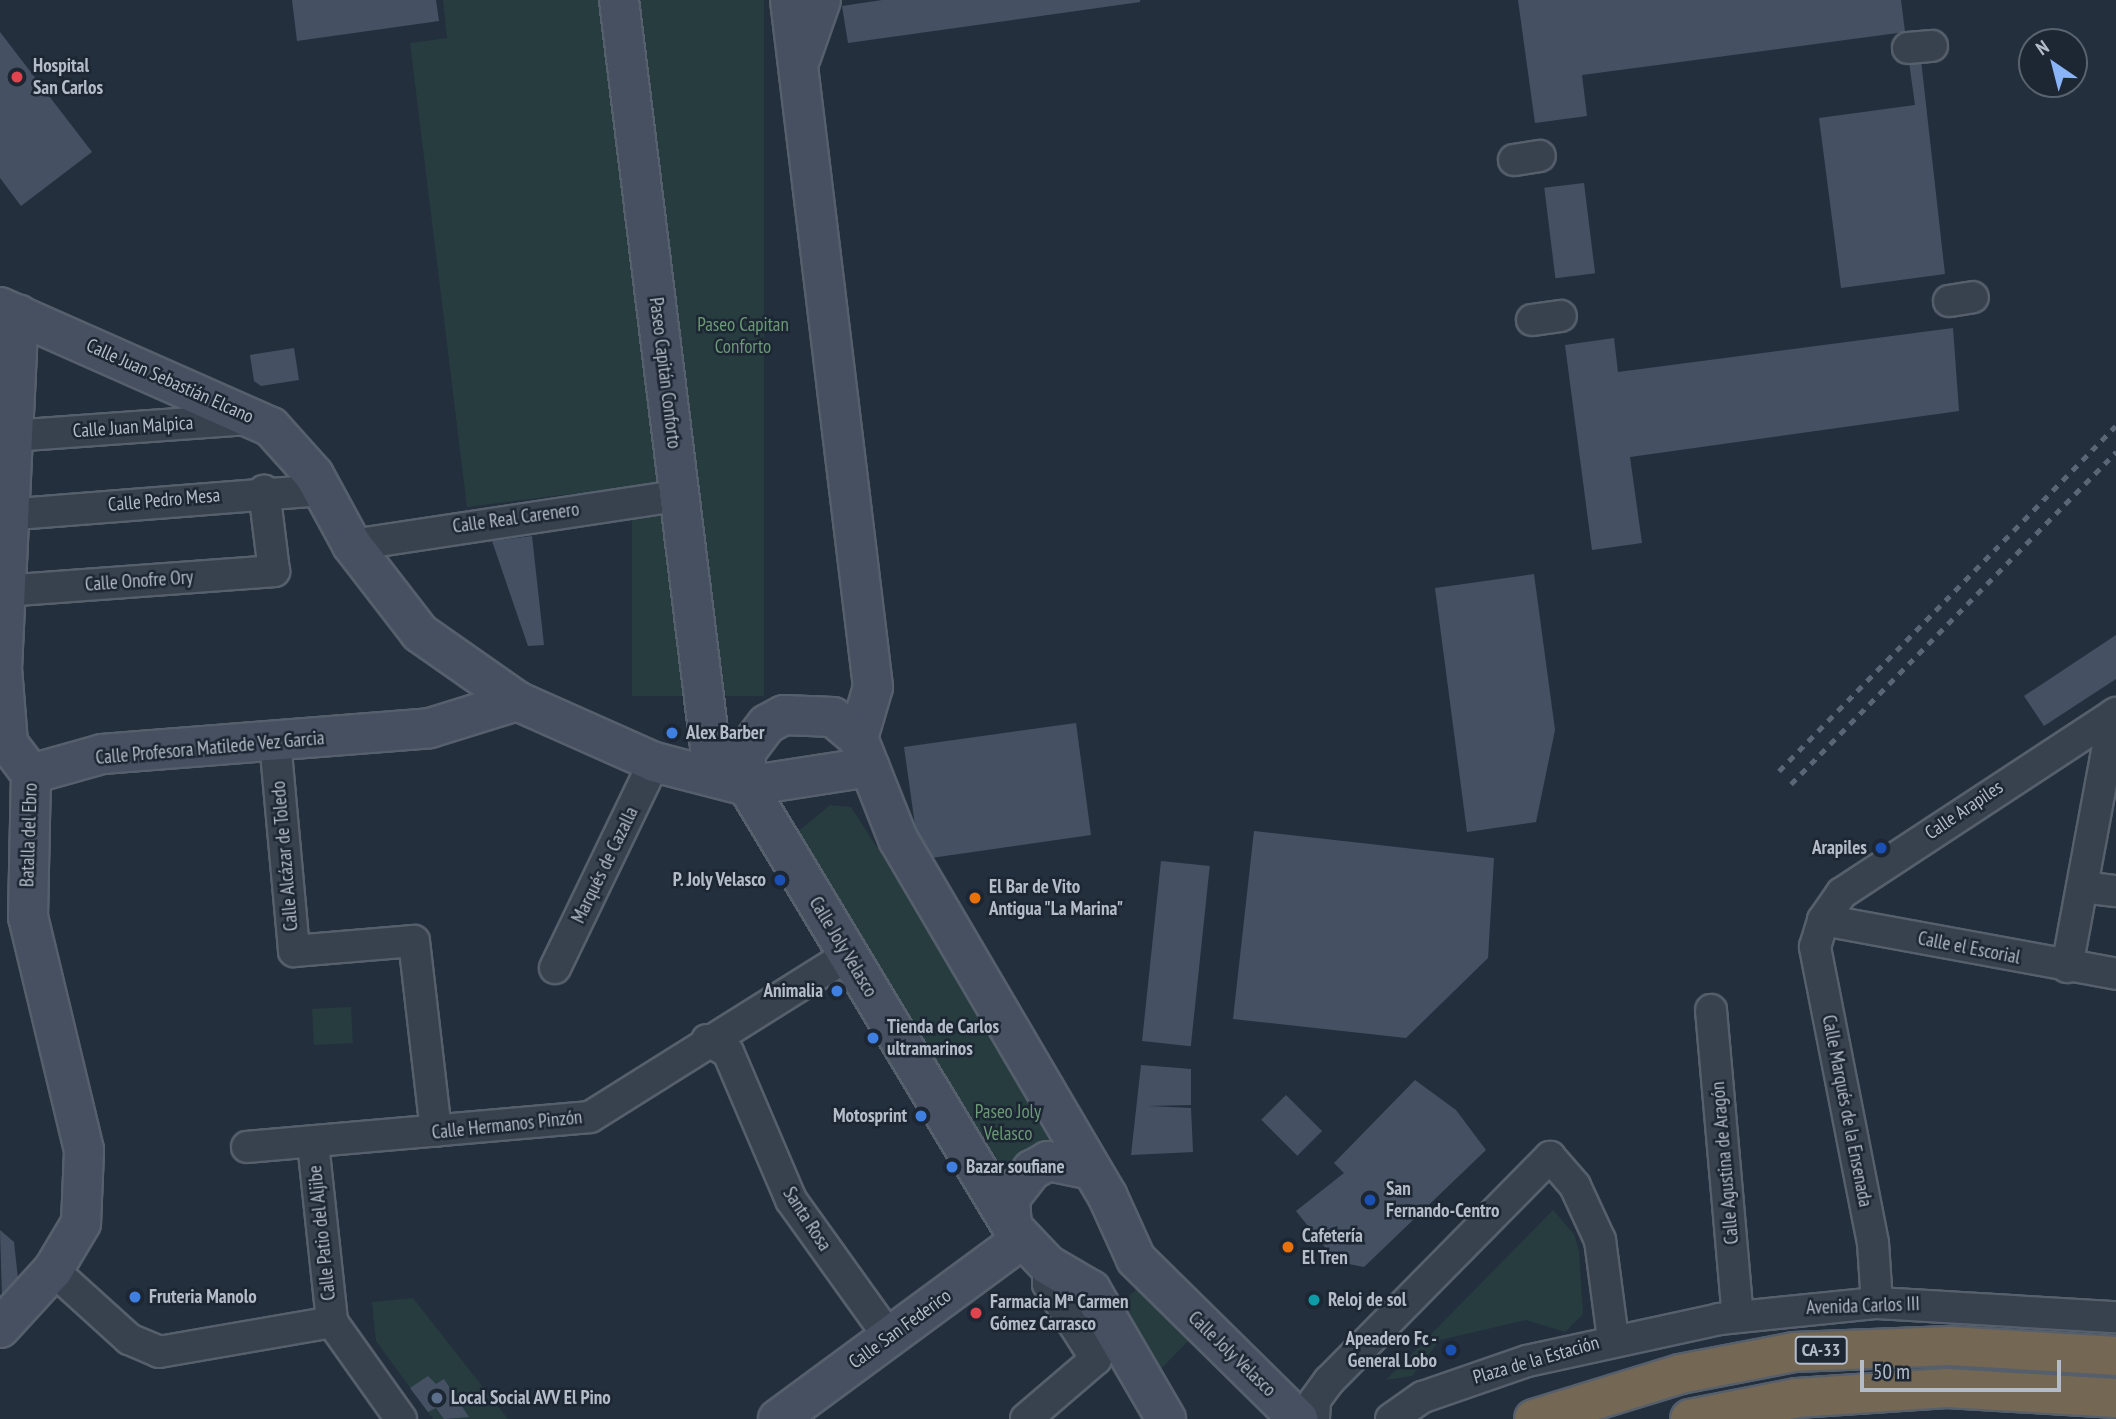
<!DOCTYPE html>
<html>
<head>
<meta charset="utf-8">
<style>
  body { margin:0 }
  #map { position:relative; width:2116px; height:1419px; overflow:hidden; background:#242f3e; font-family:"PT Sans Narrow",sans-serif }
  div>[style] { position:absolute }
  [style*='--x'] { left:calc(var(--x)*1px); top:calc(var(--y)*1px); width:calc(var(--w)*1px); rotate:calc(var(--a)*1deg) }
  .green>* { inset:0; background:#263c3f; transform-origin:0 0 }
  .building>* { inset:0; background:#455162; transform-origin:0 0 }
  .roads { filter:drop-shadow(2px 0 #565f6c) drop-shadow(-2px 0 #565f6c) drop-shadow(0 2px #565f6c) drop-shadow(0 -2px #565f6c) }
  .street>* { height:30px; margin:-15px; padding:0 15px; transform-origin:15px; border-radius:15px; background:#38414e }
  .secondary>* { height:38px; margin:-19px; padding:0 19px; transform-origin:19px; border-radius:19px; background:#465061 }
  .highway>* { height:38px; margin:-19px; padding:0 19px; transform-origin:19px; border-radius:19px; background:#746855 }
  .rail>* { height:5px; margin-top:-2.5px; transform-origin:0; background:repeating-linear-gradient(90deg,#5a6575 0 7px,transparent 0 14px) }
  .dots>* { width:19px; height:19px; translate:-50% -50%; box-sizing:border-box; border:4px solid #1d2633; border-radius:50% }
  span { translate:-50% -50%; white-space:nowrap; text-align:center; line-height:1.15; -webkit-text-stroke:5px #1d2633; paint-order:stroke }
  .shield-label span { padding:2px 5px; background:#1d2633; border:2px solid; border-radius:5px; -webkit-text-stroke-width:0 }
  .shield-label { font-size:18px; color:#b4bcc9; font-weight:700 }
  .poi-label { font-size:19px; color:#b4bcc9; font-weight:700 }
  .left { translate:0 -50%; text-align:left }
  .right { translate:-100% -50%; text-align:right }
  .park-label { font-size:19px; color:#6b9a76 }
  .street-label { font-size:19px; color:#b4bcc9 }
  .north { position:absolute; left:2018px; top:28px; width:70px; height:70px; box-sizing:border-box; background:#1d2633; border:2px solid #59626f; border-radius:50%; rotate:325deg; font-size:19px; font-weight:700; line-height:28px; text-align:center; color:#b4bcc9 }
  .north::after { content:''; display:block; margin:auto; width:24px; height:32px; background:#8ab4f8; clip-path:polygon(50% 0,100% 100%,50% 72%,0 100%) }
  .scale { position:absolute; left:1860px; top:1360px; width:201px; height:32px; box-sizing:border-box; border:4px solid #b4bcc9; border-top:0; padding-left:9px; font-size:21px; line-height:24px; white-space:nowrap; color:#b4bcc9; -webkit-text-stroke:5px #1d2633; paint-order:stroke }
</style>
</head>
<body>
<div id="map">
  <div class="green">
    <div style="clip-path:polygon(443px 0,607px 0,666px 482px,467px 507px,410px 43px,447px 38px)"></div>
    <div style="left:632px;top:0;width:132px;height:696px"></div>
    <div style="clip-path:polygon(830px 805px,851px 807px,1059px 1130px,1057px 1144px,1000px 1177px,794px 835px)"></div>
    <div style="left:351px;top:1007px;width:36px;height:39px;rotate:87deg"></div>
    <div style="clip-path:polygon(1553px 1210px,1574px 1234px,1579px 1251px,1583px 1314px,1565px 1332px,1526px 1320px,1440px 1340px,1412px 1376px,1386px 1380px)"></div>
    <div style="clip-path:polygon(1139px 1287px,1191px 1338px,1156px 1374px,1118px 1305px)"></div>
    <div style="clip-path:polygon(413px 1298px,508px 1419px,433px 1419px,376px 1341px,372px 1302px)"></div>
  </div>
  <div class="building">
    <div style="clip-path:polygon(292px 0,436px 0,439px 21px,297px 41px)"></div>
    <div style="clip-path:polygon(882px 0,1140px 0,1140px 2px,848px 43px,842px 6px)"></div>
    <div style="clip-path:polygon(1518px 0,1901px 0,1905px 32px,1582px 75px,1587px 116px,1535px 123px)"></div>
    <div style="clip-path:polygon(0 32px,92px 152px,21px 206px,0 178px)"></div>
    <div style="clip-path:polygon(1921px 60px,1945px 274px,1841px 288px,1819px 118px,1915px 105px,1909px 62px)"></div>
    <div style="left:1584px;top:183px;width:91px;height:40px;rotate:83deg"></div>
    <div style="clip-path:polygon(1953px 328px,1959px 411px,1630px 457px,1642px 543px,1592px 550px,1565px 345px,1614px 338px,1618px 372px)"></div>
    <div style="clip-path:polygon(294px 348px,299px 380px,261px 386px,254px 381px,250px 355px)"></div>
    <div style="clip-path:polygon(532px 536px,544px 645px,528px 646px,492px 541px)"></div>
    <div style="clip-path:polygon(1534px 574px,1555px 730px,1536px 822px,1467px 832px,1435px 588px)"></div>
    <div style="clip-path:polygon(2116px 635px,2116px 679px,2044px 726px,2024px 696px)"></div>
    <div style="clip-path:polygon(1076px 723px,1091px 835px,931px 858px,916px 832px,904px 747px)"></div>
    <div style="clip-path:polygon(1254px 831px,1494px 858px,1488px 958px,1406px 1038px,1233px 1019px)"></div>
    <div style="left:1161px;top:861px;width:49px;height:181px;rotate:6deg"></div>
    <div style="clip-path:polygon(1141px 1065px,1191px 1069px,1191px 1105px,1148px 1106px,1191px 1108px,1193px 1152px,1131px 1155px)"></div>
    <div style="clip-path:polygon(1415px 1080px,1456px 1110px,1486px 1150px,1364px 1267px,1349px 1264px,1332px 1256px,1296px 1211px,1344px 1173px,1334px 1163px)"></div>
    <div style="left:1286px;top:1095px;width:51px;height:35px;rotate:45deg"></div>
    <div style="clip-path:polygon(0 1230px,14px 1242px,18px 1279px,2px 1296px)"></div>
    <div style="clip-path:polygon(428px 1376px,436px 1384px,444px 1379px,469px 1417px,444px 1419px,436px 1408px,428px 1412px,410px 1388px)"></div>
  </div>
  <div class="roads">
    <div class="street">
      <div style="--x:1908;--y:48;--w:24;--a:-5"></div>
      <div style="--x:1514;--y:160;--w:26;--a:-9"></div>
      <div style="--x:1949;--y:301;--w:24;--a:-9"></div>
      <div style="--x:1532;--y:320;--w:29;--a:-8"></div>
      <div style="--x:11;--y:436;--w:241;--a:-4.1"></div>
      <div style="--x:5;--y:515;--w:319;--a:-4.5"></div>
      <div style="--x:352;--y:545;--w:333;--a:-8.6"></div>
      <div style="--x:3;--y:591;--w:272;--a:-4.2"></div>
      <div style="--x:274;--y:571;--w:81;--a:-97.1"></div>
      <div style="--x:275;--y:741;--w:211;--a:84.8"></div>
      <div style="--x:294;--y:951;--w:120;--a:-4.8"></div>
      <div style="--x:414;--y:941;--w:191;--a:83.4"></div>
      <div style="--x:2082;--y:887;--w:34;--a:7"></div>
      <div style="--x:1823;--y:920;--w:298;--a:10.4"></div>
      <div style="--x:2067;--y:967;--w:257;--a:-79.5"></div>
      <div style="--x:555;--y:968;--w:229;--a:-64.3"></div>
      <div style="--x:1711;--y:1010;--w:308;--a:85"></div>
      <div style="--x:707;--y:1040;--w:24;--a:30"></div>
      <div style="--x:728;--y:1052;--w:161;--a:66.9"></div>
      <div style="--x:791;--y:1200;--w:168;--a:54.4"></div>
      <div style="--x:313;--y:1143;--w:180;--a:83.9"></div>
      <div style="--x:332;--y:1322;--w:119;--a:54.6"></div>
      <div style="--x:247;--y:1147;--w:344;--a:-5"></div>
      <div style="--x:590;--y:1117;--w:305;--a:-32.1"></div>
      <div style="--x:53;--y:1270;--w:103;--a:42.2"></div>
      <div style="--x:129;--y:1339;--w:33;--a:23"></div>
      <div style="--x:159;--y:1352;--w:176;--a:-9.8"></div>
      <div style="--x:1877;--y:1303;--w:60;--a:-93.8"></div>
      <div style="--x:1873;--y:1243;--w:302;--a:-101.1"></div>
      <div style="--x:1815;--y:947;--w:28;--a:-73"></div>
      <div style="--x:1823;--y:920;--w:33;--a:-55"></div>
      <div style="--x:1842;--y:893;--w:328;--a:-33.3"></div>
      <div style="--x:1026;--y:1419;--w:92;--a:-40.6"></div>
      <div style="--x:1096;--y:1359;--w:89;--a:-122.6"></div>
      <div style="--x:1048;--y:1284;--w:19;--a:-90"></div>
      <div style="--x:1314;--y:1419;--w:19;--a:-87"></div>
      <div style="--x:1315;--y:1400;--w:24;--a:-54"></div>
      <div style="--x:1329;--y:1381;--w:315;--a:-45.4"></div>
      <div style="--x:1550;--y:1157;--w:38;--a:49"></div>
      <div style="--x:1575;--y:1186;--w:60;--a:65.2"></div>
      <div style="--x:1600;--y:1240;--w:100;--a:82.5"></div>
      <div style="--x:1391;--y:1419;--w:39;--a:-35"></div>
      <div style="--x:1423;--y:1397;--w:110;--a:-19.1"></div>
      <div style="--x:1527;--y:1361;--w:197;--a:-12.3"></div>
      <div style="--x:1719;--y:1319;--w:159;--a:-5.8"></div>
      <div style="--x:1877;--y:1303;--w:239;--a:3.4"></div>
    </div>
    <div class="secondary">
      <div style="--x:619;--y:0;--w:752;--a:83.05"></div>
      <div style="--x:710;--y:746;--w:54;--a:47.2"></div>
      <div style="--x:747;--y:786;--w:514;--a:59"></div>
      <div style="--x:1012;--y:1227;--w:52;--a:46.5"></div>
      <div style="--x:1048;--y:1265;--w:50;--a:30.2"></div>
      <div style="--x:1091;--y:1290;--w:149;--a:59.8"></div>
      <div style="--x:790;--y:0;--w:692;--a:83.11"></div>
      <div style="--x:873;--y:687;--w:53;--a:106.4"></div>
      <div style="--x:801;--y:57;--w:60;--a:-70.7"></div>
      <div style="--x:0;--y:307;--w:296;--a:23.9"></div>
      <div style="--x:271;--y:427;--w:64;--a:48.1"></div>
      <div style="--x:314;--y:475;--w:80;--a:61.5"></div>
      <div style="--x:352;--y:545;--w:111;--a:52.3"></div>
      <div style="--x:420;--y:633;--w:118;--a:35"></div>
      <div style="--x:517;--y:701;--w:150;--a:24"></div>
      <div style="--x:654;--y:762;--w:96;--a:14.5"></div>
      <div style="--x:747;--y:786;--w:124;--a:-8.8"></div>
      <div style="--x:31;--y:774;--w:74;--a:-15.7"></div>
      <div style="--x:102;--y:754;--w:329;--a:-4.5"></div>
      <div style="--x:430;--y:728;--w:91;--a:-17.2"></div>
      <div style="--x:747;--y:786;--w:33;--a:-93"></div>
      <div style="--x:745;--y:753;--w:36;--a:-53"></div>
      <div style="--x:767;--y:724;--w:19;--a:-28"></div>
      <div style="--x:784;--y:715;--w:49;--a:2.3"></div>
      <div style="--x:833;--y:717;--w:33;--a:40"></div>
      <div style="--x:858;--y:738;--w:109;--a:68.4"></div>
      <div style="--x:898;--y:839;--w:413;--a:59.6"></div>
      <div style="--x:1107;--y:1195;--w:70;--a:65.6"></div>
      <div style="--x:1136;--y:1259;--w:228;--a:44.6"></div>
      <div style="--x:1012;--y:1227;--w:29;--a:-94"></div>
      <div style="--x:1010;--y:1198;--w:36;--a:-52"></div>
      <div style="--x:1032;--y:1170;--w:18;--a:-29"></div>
      <div style="--x:1048;--y:1161;--w:44;--a:11.8"></div>
      <div style="--x:0;--y:1328;--w:79;--a:-47.6"></div>
      <div style="--x:53;--y:1270;--w:55;--a:-59.2"></div>
      <div style="--x:81;--y:1223;--w:73;--a:-87.6"></div>
      <div style="--x:84;--y:1150;--w:240;--a:-103.5"></div>
      <div style="--x:28;--y:917;--w:143;--a:-88.8"></div>
      <div style="--x:31;--y:774;--w:39;--a:-127"></div>
      <div style="--x:8;--y:743;--w:74;--a:-94.6"></div>
      <div style="--x:2;--y:669;--w:355;--a:-87.3"></div>
      <div style="--x:778;--y:1419;--w:303;--a:-36.4"></div>
    </div>
    <div class="highway">
      <div style="--x:1534;--y:1419;--w:153;--a:-17.1"></div>
      <div style="--x:1680;--y:1374;--w:116;--a:-10.9"></div>
      <div style="--x:1794;--y:1352;--w:155;--a:-2.2"></div>
      <div style="--x:1949;--y:1346;--w:167;--a:3.4"></div>
      <div style="--x:1690;--y:1419;--w:109;--a:-11.1"></div>
      <div style="--x:1797;--y:1398;--w:150;--a:-3.8"></div>
      <div style="--x:1947;--y:1388;--w:169;--a:3.4"></div>
    </div>
  </div>
  <div class="rail">
    <div style="--x:1779;--y:771;--w:482;--a:-45.7"></div>
    <div style="--x:1791;--y:784;--w:465;--a:-45.6"></div>
  </div>
  <div class="dots">
    <div style="left:17px;top:77px;background:#e0444e"></div>
    <div style="left:672px;top:733px;background:#3f7fe0"></div>
    <div style="left:1881px;top:848px;background:#1a4fb4"></div>
    <div style="left:780px;top:880px;background:#1a4fb4"></div>
    <div style="left:975px;top:898px;background:#e8710a"></div>
    <div style="left:837px;top:991px;background:#3f7fe0"></div>
    <div style="left:873px;top:1038px;background:#3f7fe0"></div>
    <div style="left:921px;top:1116px;background:#3f7fe0"></div>
    <div style="left:952px;top:1167px;background:#3f7fe0"></div>
    <div style="left:1370px;top:1200px;background:#1a4fb4"></div>
    <div style="left:1288px;top:1247px;background:#e8710a"></div>
    <div style="left:135px;top:1297px;background:#3f7fe0"></div>
    <div style="left:1314px;top:1300px;background:#0f9aa8"></div>
    <div style="left:976px;top:1313px;background:#e0444e"></div>
    <div style="left:1451px;top:1350px;background:#1a4fb4"></div>
    <div style="left:437px;top:1398px;background:#5c6f8a"></div>
  </div>
  <div class="shield-label">
    <span style="left:1821px;top:1350px">CA-33</span>
  </div>
  <div class="poi-label">
    <span class="left" style="left:33px;top:77px">Hospital<br>San Carlos</span>
    <span class="left" style="left:686px;top:733px">Alex Barber</span>
    <span class="right" style="left:1867px;top:848px">Arapiles</span>
    <span class="right" style="left:766px;top:880px">P. Joly Velasco</span>
    <span class="left" style="left:989px;top:898px">El Bar de Vito<br>Antigua "La Marina"</span>
    <span class="right" style="left:823px;top:991px">Animalia</span>
    <span class="left" style="left:887px;top:1038px">Tienda de Carlos<br>ultramarinos</span>
    <span class="right" style="left:907px;top:1116px">Motosprint</span>
    <span class="left" style="left:966px;top:1167px">Bazar soufiane</span>
    <span class="left" style="left:1386px;top:1200px">San<br>Fernando-Centro</span>
    <span class="left" style="left:1302px;top:1247px">Cafetería<br>El Tren</span>
    <span class="left" style="left:149px;top:1297px">Fruteria Manolo</span>
    <span class="left" style="left:1328px;top:1300px">Reloj de sol</span>
    <span class="left" style="left:990px;top:1313px">Farmacia Mª Carmen<br>Gómez Carrasco</span>
    <span class="right" style="left:1437px;top:1350px">Apeadero Fc -<br>General Lobo</span>
    <span class="left" style="left:451px;top:1398px">Local Social AVV El Pino</span>
  </div>
  <div class="park-label">
    <span style="left:743px;top:336px">Paseo Capitan<br>Conforto</span>
    <span style="left:1008px;top:1123px">Paseo Joly<br>Velasco</span>
  </div>
  <div class="street-label">
    <span style="left:665px;top:373px;rotate:83deg">Paseo Capitán Conforto</span>
    <span style="left:170px;top:381px;rotate:24deg">Calle Juan Sebastián Elcano</span>
    <span style="left:133px;top:427px;rotate:-4deg">Calle Juan Malpica</span>
    <span style="left:164px;top:500px;rotate:-5deg">Calle Pedro Mesa</span>
    <span style="left:516px;top:518px;rotate:-8deg">Calle Real Carenero</span>
    <span style="left:139px;top:581px;rotate:-4deg">Calle Onofre Ory</span>
    <span style="left:210px;top:748px;rotate:-5deg">Calle Profesora Matilede Vez Garcia</span>
    <span style="left:1964px;top:810px;rotate:-34deg">Calle Arapiles</span>
    <span style="left:29px;top:835px;rotate:-88deg">Batalla del Ebro</span>
    <span style="left:285px;top:856px;rotate:-95deg">Calle Alcázar de Toledo</span>
    <span style="left:605px;top:865px;rotate:-64deg">Marqués de Cazalla</span>
    <span style="left:843px;top:947px;rotate:59deg">Calle Joly Velasco</span>
    <span style="left:1969px;top:948px;rotate:11deg">Calle el Escorial</span>
    <span style="left:1847px;top:1111px;rotate:79deg">Calle Marqués de la Ensenada</span>
    <span style="left:507px;top:1125px;rotate:-6deg">Calle Hermanos Pinzón</span>
    <span style="left:1725px;top:1163px;rotate:-95deg">Calle Agustina de Aragón</span>
    <span style="left:807px;top:1219px;rotate:57deg">Santa Rosa</span>
    <span style="left:322px;top:1233px;rotate:-96deg">Calle Patio del Aljibe</span>
    <span style="left:1863px;top:1306px;rotate:-2deg">Avenida Carlos III</span>
    <span style="left:900px;top:1329px;rotate:-36deg">Calle San Federico</span>
    <span style="left:1232px;top:1354px;rotate:44deg">Calle Joly Velasco</span>
    <span style="left:1536px;top:1360px;rotate:-16deg">Plaza de la Estación</span>
  </div>
  <div class="north">N</div>
  <div class="scale">50 m</div>
</div>
</body>
</html>
